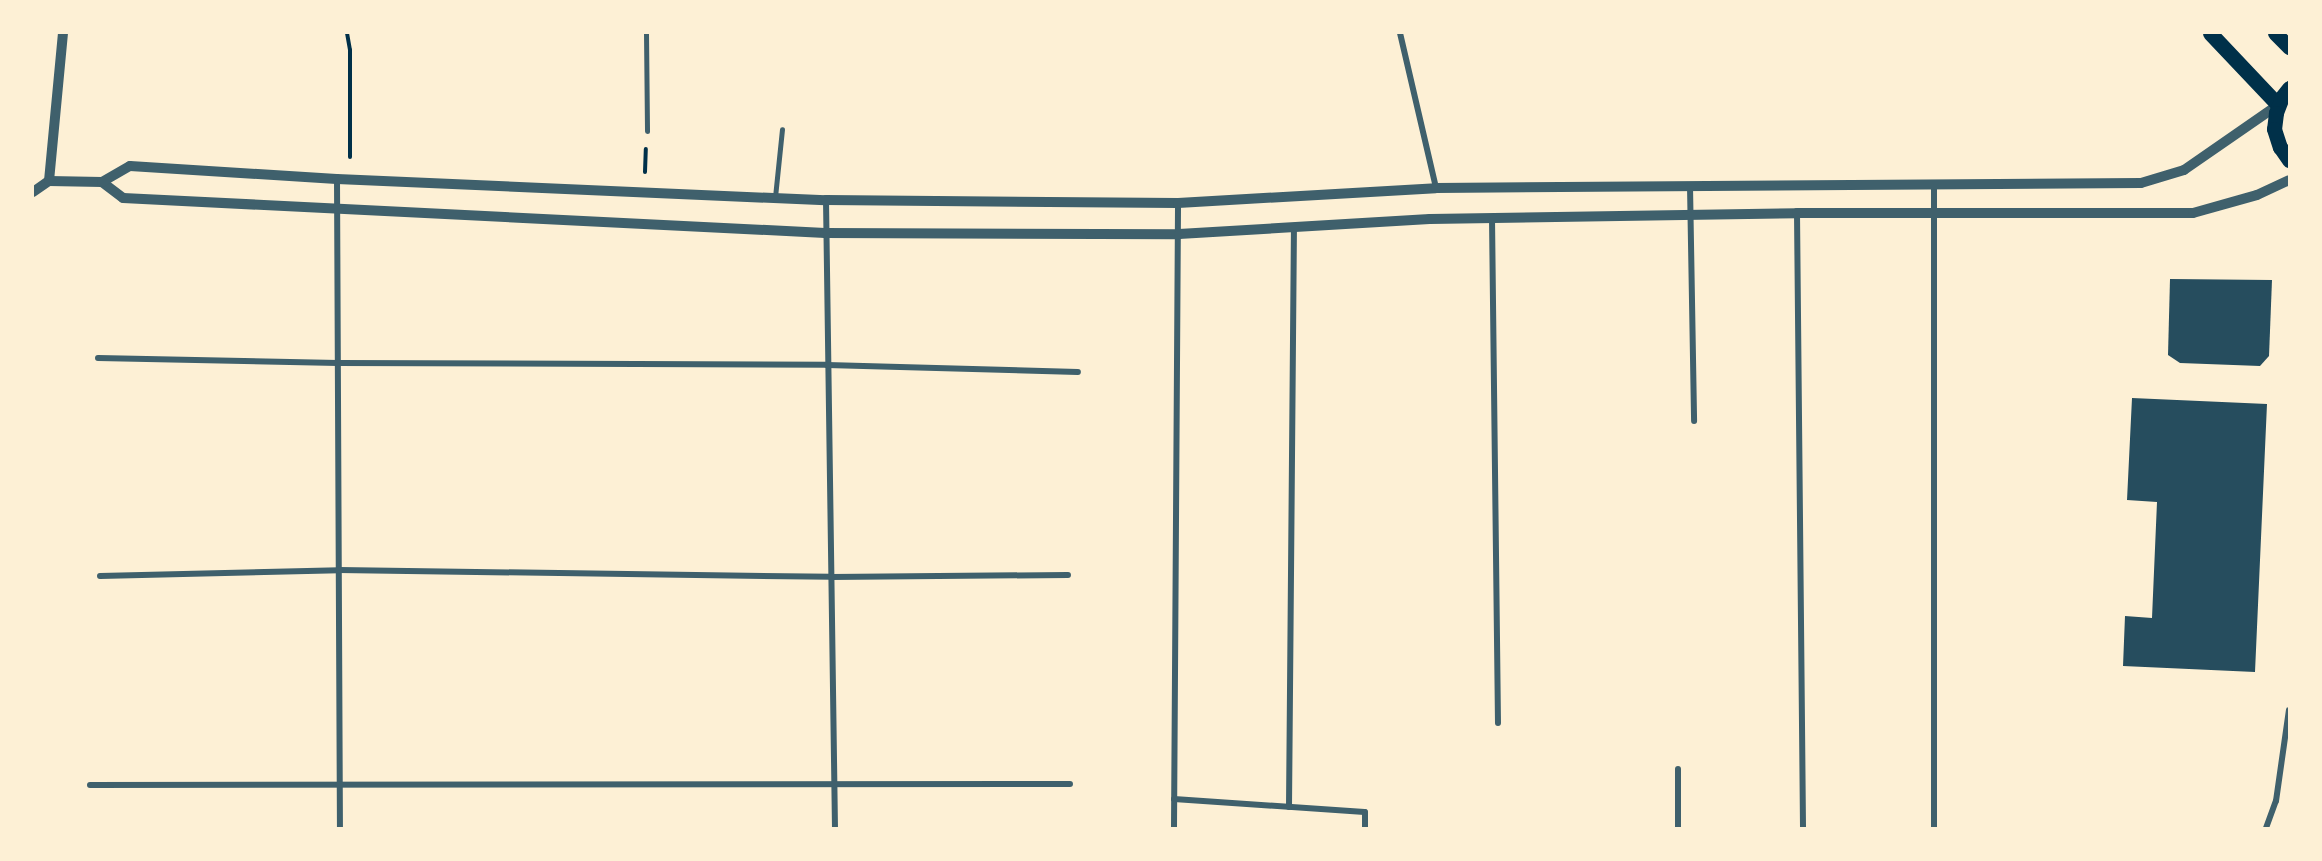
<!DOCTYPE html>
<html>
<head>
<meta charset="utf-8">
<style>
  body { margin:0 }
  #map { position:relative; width:2322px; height:861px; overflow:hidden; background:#fdf0d5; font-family:Roboto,sans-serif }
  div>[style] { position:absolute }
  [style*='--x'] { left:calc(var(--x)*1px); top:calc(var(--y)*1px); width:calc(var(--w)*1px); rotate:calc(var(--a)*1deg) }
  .building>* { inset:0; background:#264d5e }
  .path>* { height:4px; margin:-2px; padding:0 2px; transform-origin:2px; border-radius:2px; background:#003049 }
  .pedestrian>* { height:5px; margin:-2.5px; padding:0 2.5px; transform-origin:2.5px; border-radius:2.5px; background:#3f606c }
  .minor>* { height:6px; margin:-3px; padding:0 3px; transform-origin:3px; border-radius:3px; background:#3f606c }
  .tertiary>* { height:10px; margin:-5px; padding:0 5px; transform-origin:5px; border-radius:5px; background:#3f606c }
  .primary>* { height:15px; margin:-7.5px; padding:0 7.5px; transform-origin:7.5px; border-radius:7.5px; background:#003049 }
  span { translate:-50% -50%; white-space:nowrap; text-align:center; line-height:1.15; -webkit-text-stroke:6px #fdf0d5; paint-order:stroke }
  .frame { position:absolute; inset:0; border:34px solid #fdf0d5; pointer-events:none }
</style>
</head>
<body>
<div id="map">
  <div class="building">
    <div style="clip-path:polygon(2170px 279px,2272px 280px,2269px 356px,2260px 366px,2180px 363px,2168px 355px)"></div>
    <div style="clip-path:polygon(2132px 398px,2267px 404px,2255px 672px,2123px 666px,2125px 616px,2152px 618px,2157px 502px,2127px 500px)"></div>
  </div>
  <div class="path">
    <div style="--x:347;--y:33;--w:17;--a:80"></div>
    <div style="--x:350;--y:50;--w:107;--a:90"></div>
    <div style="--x:645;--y:172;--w:23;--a:-88"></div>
  </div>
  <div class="pedestrian">
    <div style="--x:646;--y:33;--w:98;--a:89.4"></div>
    <div style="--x:775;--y:197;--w:68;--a:-84.1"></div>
  </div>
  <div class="minor">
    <div style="--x:1400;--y:33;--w:159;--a:76.9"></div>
    <div style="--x:337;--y:179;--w:649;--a:89.74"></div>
    <div style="--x:1934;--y:184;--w:644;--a:90"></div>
    <div style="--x:1690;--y:186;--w:235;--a:89"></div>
    <div style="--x:826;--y:200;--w:628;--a:89.18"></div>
    <div style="--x:1797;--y:213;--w:615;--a:89.44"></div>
    <div style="--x:1492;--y:218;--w:505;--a:89.32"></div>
    <div style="--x:98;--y:358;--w:240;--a:1.2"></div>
    <div style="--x:338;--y:363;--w:489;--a:0.2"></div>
    <div style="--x:827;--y:365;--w:251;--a:1.6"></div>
    <div style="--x:100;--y:576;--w:239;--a:-1.4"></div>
    <div style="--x:339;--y:570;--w:492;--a:0.8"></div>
    <div style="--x:831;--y:577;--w:237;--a:-0.5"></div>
    <div style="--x:1678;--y:769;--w:59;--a:90"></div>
    <div style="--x:90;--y:785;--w:980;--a:-0.06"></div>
    <div style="--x:1174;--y:799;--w:191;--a:3.9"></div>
    <div style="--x:1365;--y:812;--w:16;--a:90"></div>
    <div style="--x:1289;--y:807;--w:580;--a:-89.51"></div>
    <div style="--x:1174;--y:828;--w:625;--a:-89.63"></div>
    <div style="--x:2266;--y:828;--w:29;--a:-70"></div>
    <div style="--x:2276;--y:801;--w:92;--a:-81.9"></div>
  </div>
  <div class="tertiary">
    <div style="--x:49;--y:181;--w:149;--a:-84.6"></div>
    <div style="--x:102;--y:182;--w:26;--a:37"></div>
    <div style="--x:123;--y:198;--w:703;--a:2.85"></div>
    <div style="--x:825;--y:233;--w:354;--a:0.2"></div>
    <div style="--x:1179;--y:234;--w:251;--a:-3.4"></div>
    <div style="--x:1430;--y:219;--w:367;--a:-0.9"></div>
    <div style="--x:1797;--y:213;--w:396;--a:0"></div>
    <div style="--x:2193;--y:213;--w:66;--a:-15.7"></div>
    <div style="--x:2257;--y:195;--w:35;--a:-25"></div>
    <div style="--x:33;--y:192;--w:19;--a:-35"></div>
    <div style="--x:49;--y:181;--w:53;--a:1.1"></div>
    <div style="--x:102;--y:182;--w:32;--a:-30"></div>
    <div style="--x:130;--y:166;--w:207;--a:3.6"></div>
    <div style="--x:337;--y:179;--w:489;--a:2.5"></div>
    <div style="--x:826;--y:200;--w:352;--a:0.5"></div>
    <div style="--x:1178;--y:203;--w:258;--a:-3.3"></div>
    <div style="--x:1436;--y:188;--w:705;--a:-0.41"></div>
    <div style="--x:2141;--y:183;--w:45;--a:-16.8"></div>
    <div style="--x:2184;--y:170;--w:114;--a:-34.7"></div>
  </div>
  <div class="primary">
    <div style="--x:2210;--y:33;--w:99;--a:46.6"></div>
    <div style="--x:2275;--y:33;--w:20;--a:45"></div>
    <div style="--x:2289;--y:88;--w:11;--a:128"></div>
    <div style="--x:2282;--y:97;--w:17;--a:111"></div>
    <div style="--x:2276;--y:113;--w:16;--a:97"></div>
    <div style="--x:2274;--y:129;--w:19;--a:72"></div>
    <div style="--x:2280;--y:147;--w:16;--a:55"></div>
  </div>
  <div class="frame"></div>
</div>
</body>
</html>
